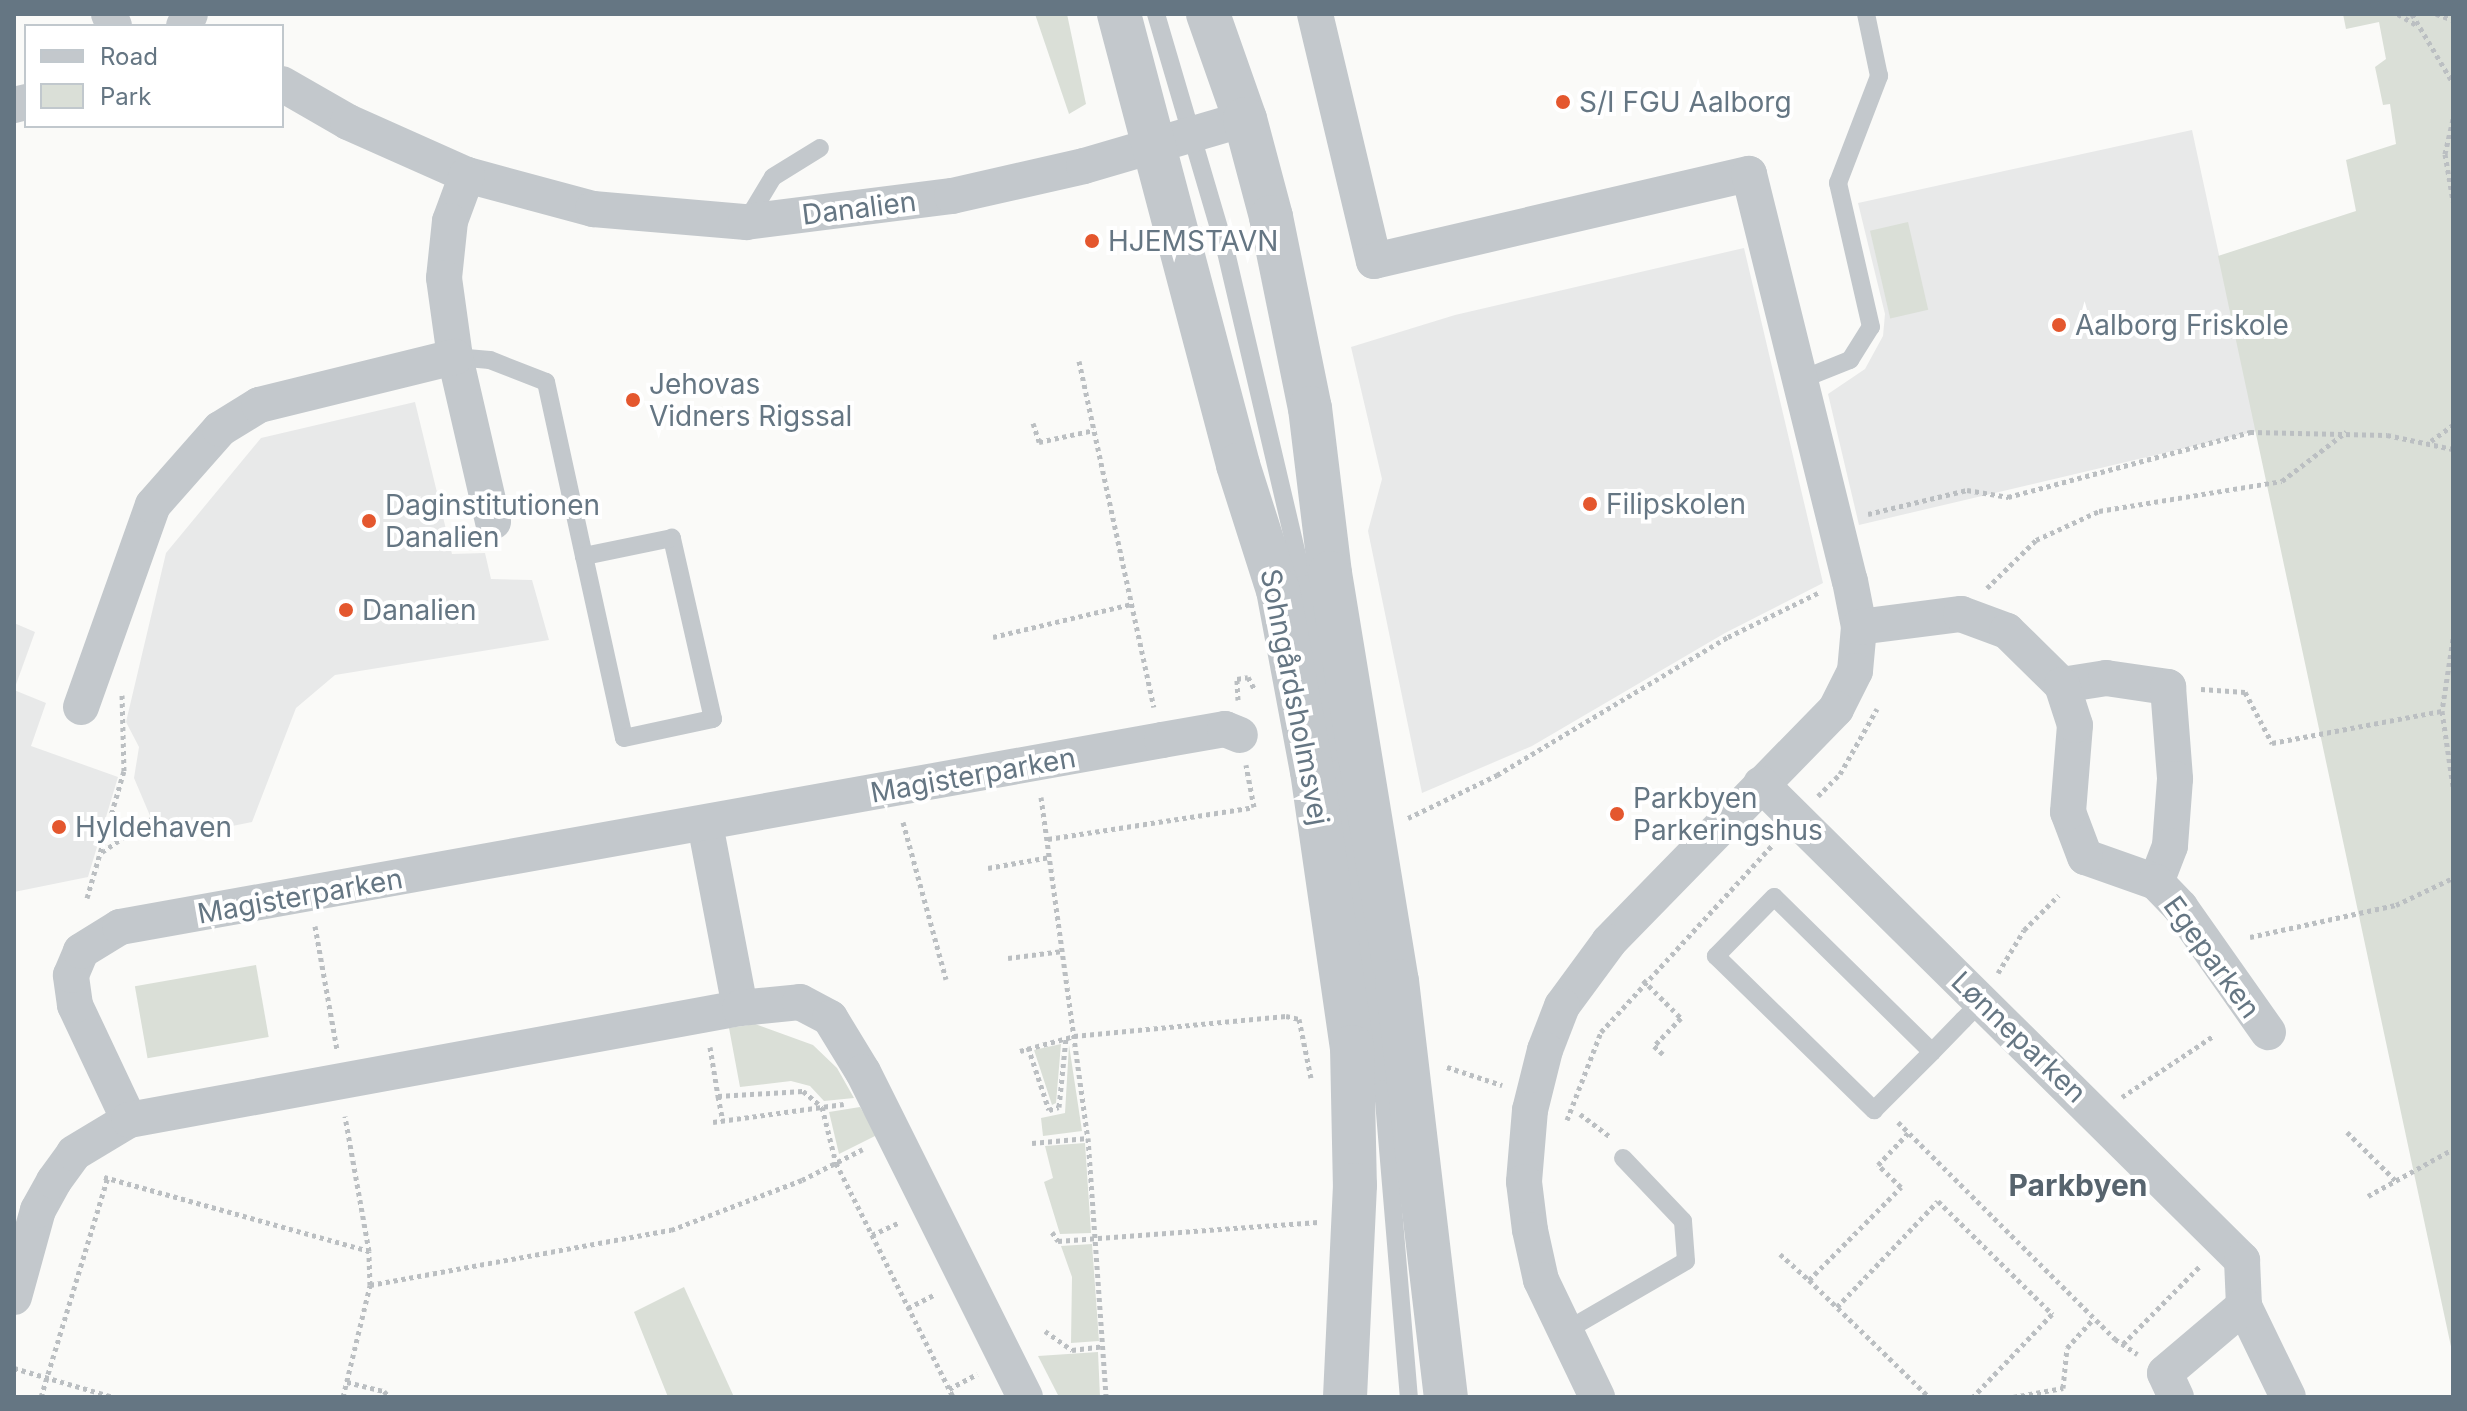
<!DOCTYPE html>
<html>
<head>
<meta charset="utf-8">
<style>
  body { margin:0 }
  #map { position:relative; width:2467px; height:1411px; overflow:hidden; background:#fafaf8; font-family:Inter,sans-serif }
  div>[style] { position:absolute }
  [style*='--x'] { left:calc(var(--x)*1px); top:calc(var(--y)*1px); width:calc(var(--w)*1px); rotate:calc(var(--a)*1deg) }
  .built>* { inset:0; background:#e8e9e9 }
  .green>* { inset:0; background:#dadfd7; transform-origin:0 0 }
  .path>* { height:5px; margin-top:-2.5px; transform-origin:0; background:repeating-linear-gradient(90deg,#bbbfc2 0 4px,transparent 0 8px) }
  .service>* { height:18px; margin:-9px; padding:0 9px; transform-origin:9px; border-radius:9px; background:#c3c8cc }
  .minor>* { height:36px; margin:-18px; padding:0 18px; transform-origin:18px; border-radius:18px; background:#c3c8cc }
  .tertiary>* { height:44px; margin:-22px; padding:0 22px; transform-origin:22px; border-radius:22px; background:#c3c8cc }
  .dots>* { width:22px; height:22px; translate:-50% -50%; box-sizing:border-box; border:4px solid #fff; border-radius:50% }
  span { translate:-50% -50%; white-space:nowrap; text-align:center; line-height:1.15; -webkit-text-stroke:8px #fff; paint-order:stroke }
  .poi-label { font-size:28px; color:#657683 }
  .left { translate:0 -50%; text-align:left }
  .street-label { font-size:28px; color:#657683 }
  .neighbourhood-label { font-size:30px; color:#57646e; font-weight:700 }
  .frame { position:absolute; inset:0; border:16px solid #657683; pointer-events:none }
  .legend { position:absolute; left:24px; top:24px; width:260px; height:104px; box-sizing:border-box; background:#fff; border:2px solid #c1c8cd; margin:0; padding:10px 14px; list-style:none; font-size:24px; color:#657683 }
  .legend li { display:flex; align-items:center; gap:16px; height:40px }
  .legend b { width:40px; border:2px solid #c1c8cd }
</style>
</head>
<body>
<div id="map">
  <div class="built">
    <div style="clip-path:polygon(2192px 130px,2257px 431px,1859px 525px,1828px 394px,1865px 369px,1883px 336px,1885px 314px,1858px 203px)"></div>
    <div style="clip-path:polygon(1744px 248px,1823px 583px,1725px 633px,1532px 746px,1422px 793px,1368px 531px,1382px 479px,1351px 347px,1455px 315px)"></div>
    <div style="clip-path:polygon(415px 402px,452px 554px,485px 553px,491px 579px,532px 580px,549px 640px,335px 675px,296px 708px,252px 822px,178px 837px,151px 818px,134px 778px,139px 747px,126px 722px,166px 553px,261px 438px)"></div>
    <div style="clip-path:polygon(14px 623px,35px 632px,14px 690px)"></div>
    <div style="clip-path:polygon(14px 690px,46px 703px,31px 746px,118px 777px,88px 877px,14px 892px)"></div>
  </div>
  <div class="green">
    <div style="clip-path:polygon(1035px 14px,1067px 14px,1086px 104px,1069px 114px)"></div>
    <div style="clip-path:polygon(2343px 14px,2453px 14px,2453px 1356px,2218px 256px,2356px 211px,2346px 160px,2396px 144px,2390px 104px,2383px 105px,2375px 67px,2386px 59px,2379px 22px,2346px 29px)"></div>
    <div style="left:1908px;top:222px;width:90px;height:39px;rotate:77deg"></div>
    <div style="left:256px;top:965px;width:73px;height:123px;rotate:80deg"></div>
    <div style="clip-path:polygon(755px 1024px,813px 1045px,837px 1068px,854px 1098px,824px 1101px,810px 1086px,791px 1081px,740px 1087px,729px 1028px)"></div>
    <div style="clip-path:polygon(1061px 1044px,1056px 1103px,1052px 1105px,1034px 1050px)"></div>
    <div style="clip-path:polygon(1069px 1045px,1082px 1131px,1043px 1136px,1041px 1118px,1065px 1113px)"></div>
    <div style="clip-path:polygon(860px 1107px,877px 1135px,839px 1154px,829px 1112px)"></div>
    <div style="clip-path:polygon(1085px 1143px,1091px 1233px,1060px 1234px,1044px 1182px,1053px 1178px,1045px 1146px)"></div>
    <div style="clip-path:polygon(1092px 1244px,1099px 1341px,1071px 1343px,1072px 1277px,1061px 1246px)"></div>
    <div style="clip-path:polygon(684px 1287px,734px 1397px,668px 1397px,634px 1312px)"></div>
    <div style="clip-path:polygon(1098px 1352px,1100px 1397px,1059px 1397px,1038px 1356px)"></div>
  </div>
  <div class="path">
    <div style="--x:2398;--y:14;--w:21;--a:31"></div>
    <div style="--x:2412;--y:14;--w:80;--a:59.3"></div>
    <div style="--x:2436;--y:14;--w:18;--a:19"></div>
    <div style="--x:2453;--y:119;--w:36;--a:103"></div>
    <div style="--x:2445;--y:154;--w:48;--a:80.3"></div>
    <div style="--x:1079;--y:361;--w:354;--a:77.8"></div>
    <div style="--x:1033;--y:423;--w:20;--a:72"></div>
    <div style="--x:1039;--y:442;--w:56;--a:-12.3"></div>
    <div style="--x:2431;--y:441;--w:27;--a:-36"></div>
    <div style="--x:1868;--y:514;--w:102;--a:-13.6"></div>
    <div style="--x:1967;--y:490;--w:42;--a:9.7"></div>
    <div style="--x:2008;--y:497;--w:251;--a:-15"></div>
    <div style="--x:2250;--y:432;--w:137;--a:1.3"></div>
    <div style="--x:2387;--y:435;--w:67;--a:12"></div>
    <div style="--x:1987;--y:588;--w:69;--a:-44.4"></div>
    <div style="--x:2036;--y:540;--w:69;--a:-24.7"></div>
    <div style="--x:2099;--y:511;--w:185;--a:-9.3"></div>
    <div style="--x:2282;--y:481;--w:81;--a:-37.4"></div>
    <div style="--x:993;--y:637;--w:143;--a:-13.4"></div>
    <div style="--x:2453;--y:639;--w:73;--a:98.7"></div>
    <div style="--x:2442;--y:711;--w:76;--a:81.7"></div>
    <div style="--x:2201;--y:689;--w:44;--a:3.9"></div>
    <div style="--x:2245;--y:692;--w:58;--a:62.1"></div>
    <div style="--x:2272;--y:743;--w:173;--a:-10.7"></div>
    <div style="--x:1238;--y:700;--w:21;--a:-93"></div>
    <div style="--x:1237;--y:679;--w:11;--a:-10"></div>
    <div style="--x:1248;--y:677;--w:15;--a:62"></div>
    <div style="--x:1818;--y:796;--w:31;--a:-45"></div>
    <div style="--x:1840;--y:774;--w:75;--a:-60.4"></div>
    <div style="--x:1041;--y:797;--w:344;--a:82.2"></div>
    <div style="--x:1088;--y:1138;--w:260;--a:86"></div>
    <div style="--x:1408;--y:818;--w:99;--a:-25.8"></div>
    <div style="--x:1497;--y:775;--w:269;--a:-30.9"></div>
    <div style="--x:1728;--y:637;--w:102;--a:-26.1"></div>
    <div style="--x:903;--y:822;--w:163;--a:74.7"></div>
    <div style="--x:1048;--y:839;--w:208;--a:-8.8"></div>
    <div style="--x:1254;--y:807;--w:43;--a:-100.8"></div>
    <div style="--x:102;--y:852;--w:59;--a:-34"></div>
    <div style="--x:988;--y:868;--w:63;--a:-10.1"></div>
    <div style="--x:87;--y:898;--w:132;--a:-73.8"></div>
    <div style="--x:124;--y:771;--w:76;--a:-91.5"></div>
    <div style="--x:315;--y:926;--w:126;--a:79.9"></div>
    <div style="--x:2250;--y:937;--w:149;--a:-12.4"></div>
    <div style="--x:2396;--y:905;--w:63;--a:-25.3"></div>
    <div style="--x:1008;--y:958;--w:55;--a:-7.3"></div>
    <div style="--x:1998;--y:973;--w:50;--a:-58.8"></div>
    <div style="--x:2024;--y:930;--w:49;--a:-45"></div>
    <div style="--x:1643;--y:980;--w:54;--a:45"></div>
    <div style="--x:1681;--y:1018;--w:39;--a:134"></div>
    <div style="--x:1654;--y:1046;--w:12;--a:42"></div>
    <div style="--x:710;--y:1047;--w:50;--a:80.7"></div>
    <div style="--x:718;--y:1096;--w:85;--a:-3.4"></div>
    <div style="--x:803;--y:1091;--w:25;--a:40"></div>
    <div style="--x:822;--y:1107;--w:58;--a:76"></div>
    <div style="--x:836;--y:1163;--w:262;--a:63.4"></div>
    <div style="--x:1028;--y:1047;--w:66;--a:71.6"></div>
    <div style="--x:1049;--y:1110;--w:10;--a:-17"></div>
    <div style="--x:1059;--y:1107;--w:69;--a:-84.2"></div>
    <div style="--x:1020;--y:1051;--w:56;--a:-15.5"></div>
    <div style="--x:1074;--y:1036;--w:213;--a:-5.4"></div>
    <div style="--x:1286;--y:1016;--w:13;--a:13"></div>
    <div style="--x:1299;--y:1019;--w:60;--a:78.5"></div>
    <div style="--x:1447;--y:1067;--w:58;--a:18.1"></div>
    <div style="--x:718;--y:1096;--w:25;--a:79"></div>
    <div style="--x:2122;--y:1097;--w:110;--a:-33.8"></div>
    <div style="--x:1580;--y:1114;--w:39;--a:37"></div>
    <div style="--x:1567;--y:1120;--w:94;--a:-68.9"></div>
    <div style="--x:1601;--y:1032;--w:255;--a:-47.5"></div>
    <div style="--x:713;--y:1122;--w:132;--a:-7.8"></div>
    <div style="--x:1898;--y:1122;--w:307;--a:45"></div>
    <div style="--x:2115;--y:1339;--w:27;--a:34"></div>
    <div style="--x:2347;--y:1132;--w:69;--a:45"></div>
    <div style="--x:1032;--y:1143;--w:56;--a:-5.1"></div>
    <div style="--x:104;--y:1177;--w:275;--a:15.6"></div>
    <div style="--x:2368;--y:1196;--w:97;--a:-28.9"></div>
    <div style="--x:1052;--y:1232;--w:11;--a:56"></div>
    <div style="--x:1058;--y:1241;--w:261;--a:-4.2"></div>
    <div style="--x:872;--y:1235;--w:31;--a:-25"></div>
    <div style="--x:1780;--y:1254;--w:39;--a:42"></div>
    <div style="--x:1809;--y:1280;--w:131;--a:-45.3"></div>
    <div style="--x:1901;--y:1187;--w:32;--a:-136"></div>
    <div style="--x:1878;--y:1165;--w:44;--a:-46.8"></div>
    <div style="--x:1809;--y:1280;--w:168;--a:44.3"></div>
    <div style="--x:370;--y:1285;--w:306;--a:-10.4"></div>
    <div style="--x:671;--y:1230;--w:140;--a:-20.9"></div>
    <div style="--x:802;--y:1180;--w:68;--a:-26.9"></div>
    <div style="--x:1837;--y:1307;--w:146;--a:-46.4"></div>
    <div style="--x:1938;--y:1201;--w:161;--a:44.7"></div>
    <div style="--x:2052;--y:1314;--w:115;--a:133.6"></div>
    <div style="--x:908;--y:1308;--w:31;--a:-27"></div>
    <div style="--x:1045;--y:1331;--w:33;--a:35"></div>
    <div style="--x:1072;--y:1350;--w:31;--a:-7"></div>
    <div style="--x:2123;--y:1344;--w:111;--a:-45.4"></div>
    <div style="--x:14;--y:1368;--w:103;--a:16.3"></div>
    <div style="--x:347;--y:1382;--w:38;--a:14"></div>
    <div style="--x:384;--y:1391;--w:8;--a:50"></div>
    <div style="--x:949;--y:1389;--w:32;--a:-28"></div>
    <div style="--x:41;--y:1397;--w:231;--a:-73.1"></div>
    <div style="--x:343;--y:1397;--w:115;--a:-76.4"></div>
    <div style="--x:370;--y:1285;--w:34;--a:-92"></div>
    <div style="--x:369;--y:1251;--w:137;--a:-100.1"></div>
    <div style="--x:2013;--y:1397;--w:51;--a:-10.2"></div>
    <div style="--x:2063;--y:1388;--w:40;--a:-84.3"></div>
    <div style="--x:2067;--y:1348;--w:40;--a:-48"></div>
  </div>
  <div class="service">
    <div style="--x:1156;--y:14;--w:248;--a:73.6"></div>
    <div style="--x:1226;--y:252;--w:341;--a:76.8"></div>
    <div style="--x:1304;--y:584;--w:188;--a:79.6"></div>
    <div style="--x:1338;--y:769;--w:323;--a:82"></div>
    <div style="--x:1383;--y:1089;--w:309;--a:85.2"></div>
    <div style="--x:746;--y:222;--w:52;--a:-59"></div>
    <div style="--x:773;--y:177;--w:55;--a:-31.7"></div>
    <div style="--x:455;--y:357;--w:35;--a:5"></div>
    <div style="--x:490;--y:360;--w:60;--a:21.4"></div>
    <div style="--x:546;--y:382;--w:178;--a:77.7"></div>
    <div style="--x:584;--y:556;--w:186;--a:77.6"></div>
    <div style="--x:624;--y:738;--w:91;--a:-12.1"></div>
    <div style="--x:713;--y:719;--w:186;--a:-102.8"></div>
    <div style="--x:672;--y:538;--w:90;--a:168.4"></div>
    <div style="--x:1800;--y:380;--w:54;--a:-21.8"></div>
    <div style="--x:1850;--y:360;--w:39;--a:-58"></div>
    <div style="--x:1871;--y:327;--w:148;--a:-102.9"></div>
    <div style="--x:1838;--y:183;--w:115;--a:-69"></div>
    <div style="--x:1879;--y:76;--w:63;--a:-101.8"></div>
    <div style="--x:1932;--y:1052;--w:221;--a:-135.5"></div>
    <div style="--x:1774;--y:897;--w:83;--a:134.5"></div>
    <div style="--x:1716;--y:956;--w:221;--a:44.3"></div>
    <div style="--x:1874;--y:1110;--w:82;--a:-45"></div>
    <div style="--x:1932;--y:1052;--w:45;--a:-45.9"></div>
    <div style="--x:1963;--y:1020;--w:25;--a:-45"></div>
    <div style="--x:1562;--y:1333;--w:143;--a:-30.1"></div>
    <div style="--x:1686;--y:1261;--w:40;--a:-94.3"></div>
    <div style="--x:1683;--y:1221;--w:87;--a:-133.6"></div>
  </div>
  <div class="minor">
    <div style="--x:109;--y:14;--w:13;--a:67"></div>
    <div style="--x:1315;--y:14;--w:254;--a:76.6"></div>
    <div style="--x:1374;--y:261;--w:385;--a:-13.1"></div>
    <div style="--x:1749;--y:174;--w:419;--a:76.1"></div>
    <div style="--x:1850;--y:581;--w:47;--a:78.9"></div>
    <div style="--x:1859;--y:627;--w:44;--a:95.2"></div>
    <div style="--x:1855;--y:671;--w:42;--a:116.6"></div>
    <div style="--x:1836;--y:709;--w:325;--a:134.3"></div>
    <div style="--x:1609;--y:942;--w:79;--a:126.3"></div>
    <div style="--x:1562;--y:1006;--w:47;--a:111.1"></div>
    <div style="--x:1545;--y:1050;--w:62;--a:104"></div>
    <div style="--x:1530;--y:1110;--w:72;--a:94.8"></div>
    <div style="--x:1524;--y:1182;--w:48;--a:82.9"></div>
    <div style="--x:1530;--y:1230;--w:51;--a:77.6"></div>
    <div style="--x:1541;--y:1280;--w:130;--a:64.4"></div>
    <div style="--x:184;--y:26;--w:13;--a:-63"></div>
    <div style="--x:282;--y:84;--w:76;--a:29.9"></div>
    <div style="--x:348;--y:122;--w:130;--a:24"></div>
    <div style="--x:467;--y:175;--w:131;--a:15.1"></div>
    <div style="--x:593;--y:209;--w:154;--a:4.9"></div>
    <div style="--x:746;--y:222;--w:208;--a:-7.2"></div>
    <div style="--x:952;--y:196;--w:135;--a:-12.8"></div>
    <div style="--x:1084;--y:166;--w:168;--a:-16.3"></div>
    <div style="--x:14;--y:105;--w:12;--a:-14"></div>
    <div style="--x:467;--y:175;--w:49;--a:110.3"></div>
    <div style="--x:450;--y:221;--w:57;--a:96"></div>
    <div style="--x:444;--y:278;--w:80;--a:82.1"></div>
    <div style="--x:455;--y:357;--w:169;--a:77"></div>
    <div style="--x:1859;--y:627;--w:103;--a:-7.3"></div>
    <div style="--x:1961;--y:614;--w:49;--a:20.3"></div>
    <div style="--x:2007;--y:631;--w:77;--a:44.5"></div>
    <div style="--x:2062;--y:685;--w:45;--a:-9"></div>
    <div style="--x:2106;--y:678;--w:63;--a:8.3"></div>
    <div style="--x:2168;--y:687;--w:92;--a:85.6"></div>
    <div style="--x:2175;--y:779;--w:67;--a:94.3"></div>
    <div style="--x:2170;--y:846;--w:39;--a:111"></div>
    <div style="--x:2156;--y:882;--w:75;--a:-160.6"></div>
    <div style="--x:2085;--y:857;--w:48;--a:-110.7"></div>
    <div style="--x:2068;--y:812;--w:87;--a:-85.4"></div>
    <div style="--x:2075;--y:725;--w:42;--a:-108"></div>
    <div style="--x:81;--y:707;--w:214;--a:-70.4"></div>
    <div style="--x:153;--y:505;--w:101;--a:-48.6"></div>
    <div style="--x:220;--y:429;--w:46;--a:-31.6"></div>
    <div style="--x:259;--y:405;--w:202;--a:-13.8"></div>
    <div style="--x:1761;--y:784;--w:677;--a:44.7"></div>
    <div style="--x:2242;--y:1260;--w:46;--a:87.5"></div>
    <div style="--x:2244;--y:1306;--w:101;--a:64.2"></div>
    <div style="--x:705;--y:824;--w:187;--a:79.2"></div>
    <div style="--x:2156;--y:882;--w:35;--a:46"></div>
    <div style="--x:2180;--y:907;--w:153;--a:54.9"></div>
    <div style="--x:129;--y:1120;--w:127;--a:-115.2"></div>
    <div style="--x:75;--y:1005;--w:30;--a:-98"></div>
    <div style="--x:71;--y:975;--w:26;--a:-67"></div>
    <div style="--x:81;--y:951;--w:46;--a:-31.6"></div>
    <div style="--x:120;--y:927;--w:1059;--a:-10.17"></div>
    <div style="--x:1162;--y:740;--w:64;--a:-9.9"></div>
    <div style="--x:1225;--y:729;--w:16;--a:22"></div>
    <div style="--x:14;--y:1297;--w:90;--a:-74.6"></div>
    <div style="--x:38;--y:1210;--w:33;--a:-61"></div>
    <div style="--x:54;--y:1181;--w:34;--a:-54"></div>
    <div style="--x:74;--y:1153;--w:64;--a:-31"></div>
    <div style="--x:129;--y:1120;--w:621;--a:-10.39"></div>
    <div style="--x:740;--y:1008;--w:60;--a:-5.7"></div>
    <div style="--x:800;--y:1002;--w:34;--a:28"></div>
    <div style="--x:830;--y:1018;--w:63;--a:58.6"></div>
    <div style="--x:863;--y:1072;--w:363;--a:63.5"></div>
    <div style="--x:2176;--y:1397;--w:26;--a:-115"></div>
    <div style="--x:2165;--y:1373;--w:104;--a:-40.3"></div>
  </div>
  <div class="tertiary">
    <div style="--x:1119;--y:14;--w:466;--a:75.2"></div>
    <div style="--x:1238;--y:465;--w:131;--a:72.3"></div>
    <div style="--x:1278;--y:590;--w:184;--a:79.4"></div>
    <div style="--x:1312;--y:771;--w:279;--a:81.8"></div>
    <div style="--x:1352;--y:1047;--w:138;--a:88.8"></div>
    <div style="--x:1355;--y:1185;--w:212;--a:92.7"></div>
    <div style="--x:1208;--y:14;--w:111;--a:70.6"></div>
    <div style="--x:1245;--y:119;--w:101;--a:75.1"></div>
    <div style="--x:1271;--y:217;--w:195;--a:78.5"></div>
    <div style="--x:1310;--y:408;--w:166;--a:83.1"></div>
    <div style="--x:1330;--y:573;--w:413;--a:80.7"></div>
    <div style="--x:1397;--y:981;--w:419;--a:83.3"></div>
  </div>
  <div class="dots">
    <div style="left:1563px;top:102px;background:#e4572e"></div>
    <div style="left:1092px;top:241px;background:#e4572e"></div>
    <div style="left:2059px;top:325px;background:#e4572e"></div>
    <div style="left:633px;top:400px;background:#e4572e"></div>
    <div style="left:1590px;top:504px;background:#e4572e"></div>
    <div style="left:369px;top:521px;background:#e4572e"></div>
    <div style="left:346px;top:610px;background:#e4572e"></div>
    <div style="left:1617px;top:814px;background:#e4572e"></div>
    <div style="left:59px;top:827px;background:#e4572e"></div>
  </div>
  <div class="poi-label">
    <span class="left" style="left:1579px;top:102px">S/I FGU Aalborg</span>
    <span class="left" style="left:1108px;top:241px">HJEMSTAVN</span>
    <span class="left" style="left:2075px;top:325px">Aalborg Friskole</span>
    <span class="left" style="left:649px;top:400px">Jehovas<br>Vidners Rigssal</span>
    <span class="left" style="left:1606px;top:504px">Filipskolen</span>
    <span class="left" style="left:385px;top:521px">Daginstitutionen<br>Danalien</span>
    <span class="left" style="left:362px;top:610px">Danalien</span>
    <span class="left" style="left:1633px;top:814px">Parkbyen<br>Parkeringshus</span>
    <span class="left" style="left:75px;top:827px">Hyldehaven</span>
  </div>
  <div class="street-label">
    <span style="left:859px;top:208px;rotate:-7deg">Danalien</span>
    <span style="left:1295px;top:697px;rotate:79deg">Sohngårdsholmsvej</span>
    <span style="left:973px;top:775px;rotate:-10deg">Magisterparken</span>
    <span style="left:300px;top:896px;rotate:-10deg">Magisterparken</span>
    <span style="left:2212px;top:957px;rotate:54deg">Egeparken</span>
    <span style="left:2019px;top:1037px;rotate:44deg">Lønneparken</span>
  </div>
  <div class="neighbourhood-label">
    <span style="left:2078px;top:1185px">Parkbyen</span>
  </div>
  <div class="frame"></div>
  <ul class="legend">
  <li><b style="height:10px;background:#c3c8cc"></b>Road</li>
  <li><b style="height:22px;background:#dadfd7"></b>Park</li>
  </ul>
</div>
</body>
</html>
